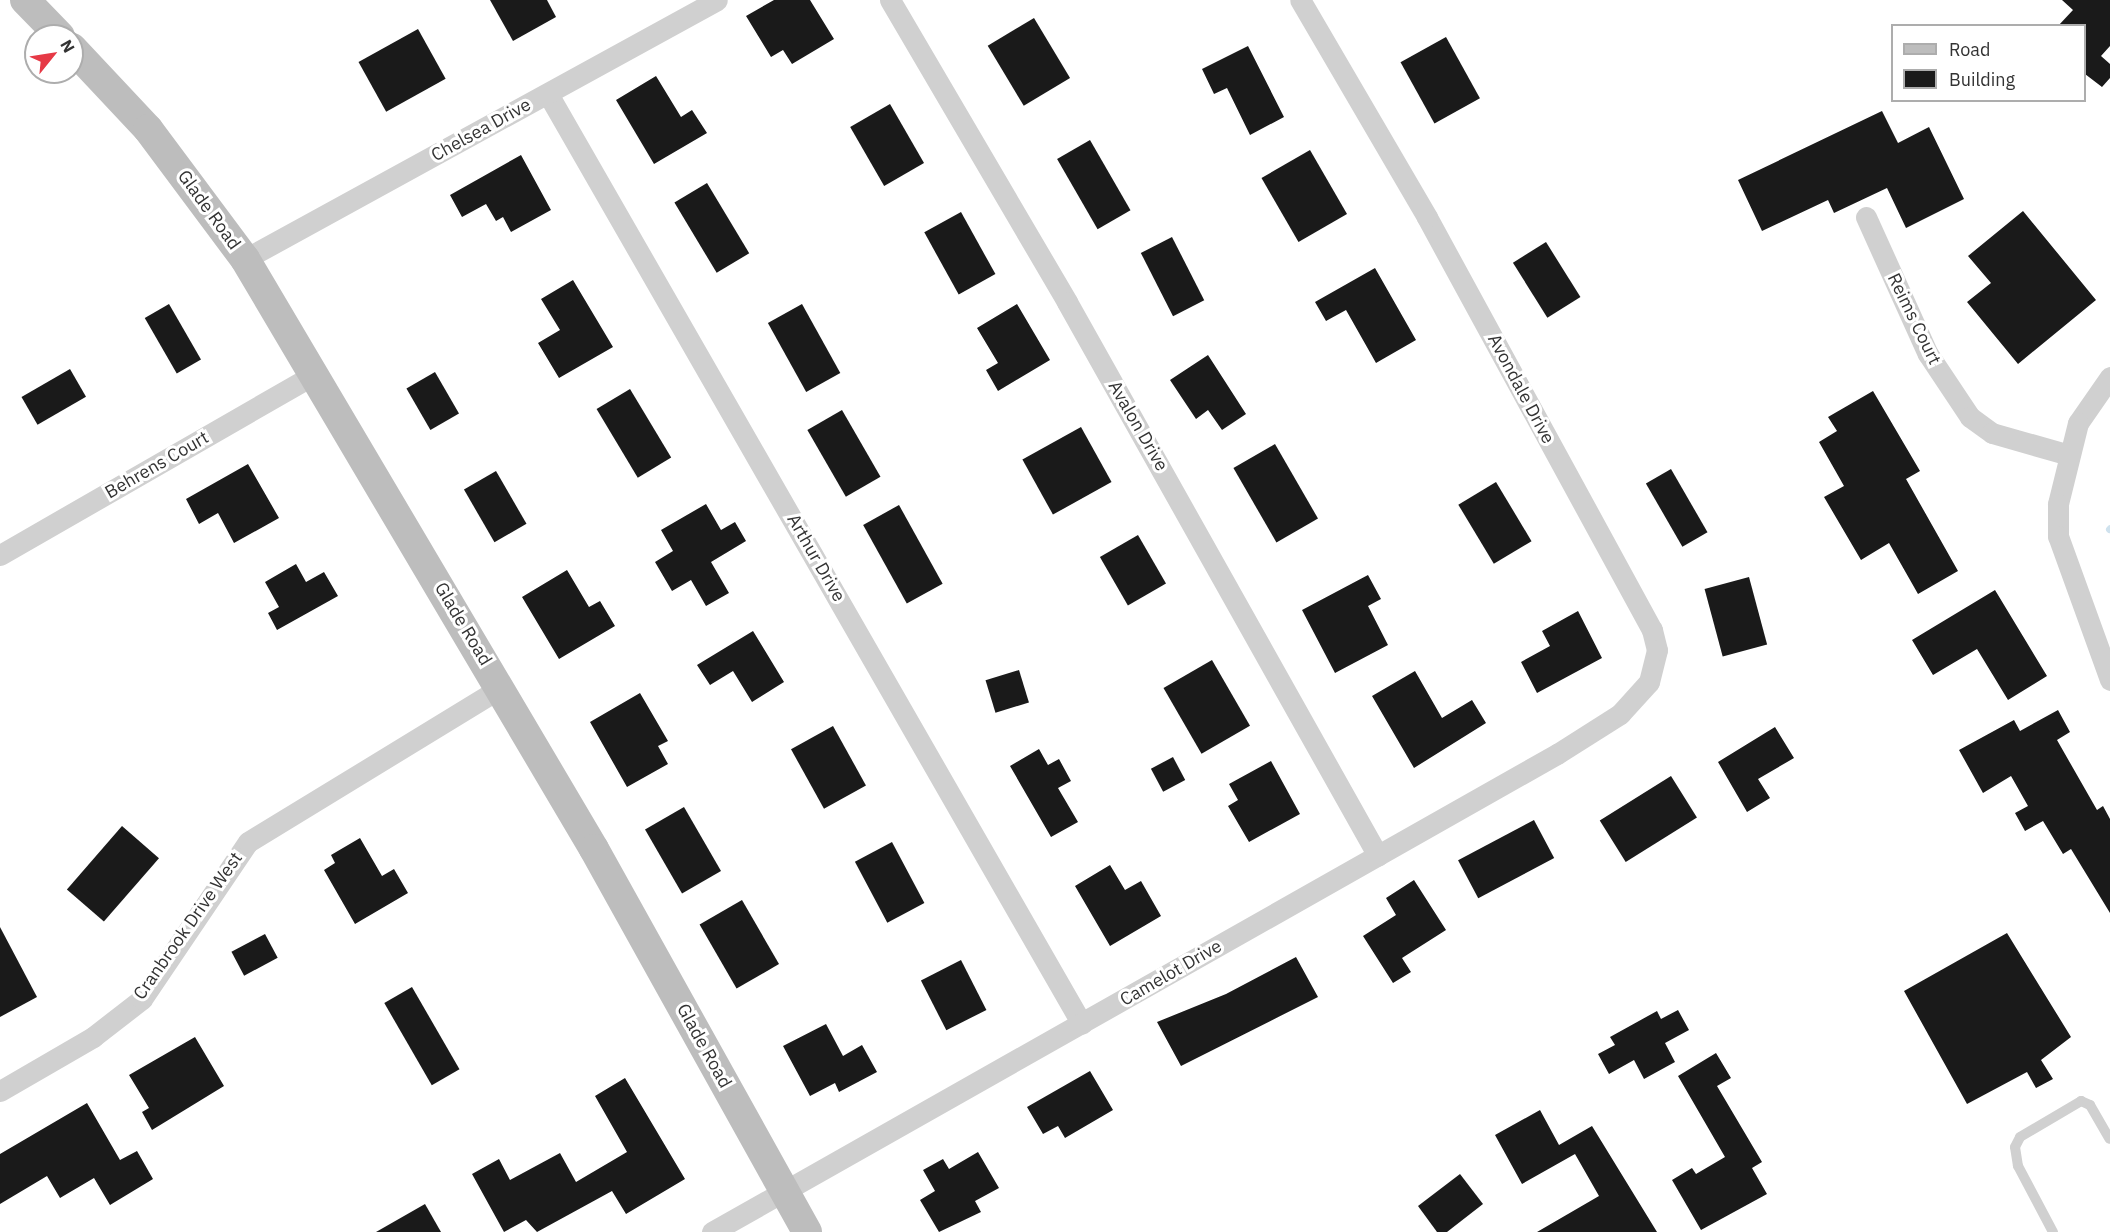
<!DOCTYPE html>
<html>
<head>
<meta charset="utf-8">
<style>
  body { margin:0 }
  #map { position:relative; width:2110px; height:1232px; overflow:hidden; background:#fff; font-family:"IBM Plex Sans",sans-serif }
  div>[style] { position:absolute }
  [style*='--x'] { left:calc(var(--x)*1px); top:calc(var(--y)*1px); width:calc(var(--w)*1px); rotate:calc(var(--a)*1deg) }
  .stream>* { height:7px; margin:-3.5px; padding:0 3.5px; transform-origin:3.5px; border-radius:3.5px; background:#cfe2ee }
  .building>* { inset:0; background:#1a1a1a; transform-origin:0 0 }
  .service>* { height:10px; margin:-5px; padding:0 5px; transform-origin:5px; border-radius:5px; background:#d0d0d0 }
  .minor>* { height:21px; margin:-10.5px; padding:0 10.5px; transform-origin:10.5px; border-radius:10.5px; background:#d0d0d0 }
  .secondary>* { height:30px; margin:-15px; padding:0 15px; transform-origin:15px; border-radius:15px; background:#bdbdbd }
  span { translate:-50% -50%; white-space:nowrap; text-align:center; line-height:1.15; -webkit-text-stroke:6px #fff; paint-order:stroke }
  .street-label { font-size:18px; color:#333 }
  .legend { position:absolute; left:1891px; top:24px; width:195px; height:78px; box-sizing:border-box; background:#fff; border:2px solid #adadad; margin:0; padding:8px 10px; list-style:none; font-size:18px; color:#333 }
  .legend li { display:flex; align-items:center; gap:12px; height:30px }
  .legend b { width:30px; border:2px solid #adadad }
  .north { position:absolute; left:24px; top:24px; width:60px; height:60px; box-sizing:border-box; background:#fff; border:2px solid #adadad; border-radius:50%; rotate:60deg; font-size:16px; font-weight:700; line-height:24px; text-align:center; color:#333 }
  .north::after { content:''; display:block; margin:auto; width:21px; height:27px; background:#e63946; clip-path:polygon(50% 0,100% 100%,50% 72%,0 100%) }
</style>
</head>
<body>
<div id="map">
  <div class="stream">
    <div style="--x:2109;--y:529;--w:1;--a:-45"></div>
  </div>
  <div class="building">
    <div style="clip-path:polygon(490px 0,547px 0,556px 17px,513px 41px)"></div>
    <div style="clip-path:polygon(774px 0,810px 0,834px 39px,792px 64px,783px 50px,771px 57px,746px 16px)"></div>
    <div style="clip-path:polygon(2062px 0,2110px 0,2110px 46px,2101px 56px,2110px 64px,2110px 78px,2102px 87px,2085px 74px,2085px 26px,2058px 26px,2073px 10px)"></div>
    <div style="left:1034px;top:18px;width:70px;height:54px;rotate:59deg"></div>
    <div style="left:418px;top:29px;width:57px;height:68px;rotate:61deg"></div>
    <div style="left:1446px;top:37px;width:70px;height:52px;rotate:61deg"></div>
    <div style="clip-path:polygon(1248px 46px,1284px 117px,1250px 135px,1227px 88px,1214px 94px,1202px 69px)"></div>
    <div style="clip-path:polygon(656px 76px,681px 117px,692px 110px,707px 133px,654px 164px,616px 100px)"></div>
    <div style="left:890px;top:104px;width:68px;height:46px;rotate:60deg"></div>
    <div style="clip-path:polygon(1882px 111px,1898px 143px,1929px 127px,1964px 199px,1906px 228px,1887px 188px,1834px 213px,1828px 200px,1762px 231px,1738px 180px)"></div>
    <div style="left:1090px;top:140px;width:81px;height:38px;rotate:60deg"></div>
    <div style="left:1310px;top:150px;width:74px;height:56px;rotate:60deg"></div>
    <div style="clip-path:polygon(521px 155px,551px 210px,511px 232px,503px 217px,496px 221px,486px 204px,462px 217px,450px 195px)"></div>
    <div style="left:707px;top:183px;width:82px;height:38px;rotate:59deg"></div>
    <div style="clip-path:polygon(2023px 211px,2096px 300px,2018px 364px,1967px 302px,1991px 283px,1968px 256px)"></div>
    <div style="left:961px;top:212px;width:71px;height:42px;rotate:61deg"></div>
    <div style="left:1172px;top:237px;width:71px;height:35px;rotate:63deg"></div>
    <div style="left:1546px;top:242px;width:65px;height:39px;rotate:58deg"></div>
    <div style="clip-path:polygon(1375px 268px,1416px 340px,1376px 363px,1346px 310px,1326px 321px,1315px 302px)"></div>
    <div style="clip-path:polygon(573px 280px,613px 347px,559px 378px,538px 343px,560px 330px,541px 299px)"></div>
    <div style="left:169px;top:304px;width:64px;height:28px;rotate:60deg"></div>
    <div style="left:802px;top:304px;width:79px;height:39px;rotate:61deg"></div>
    <div style="clip-path:polygon(1017px 304px,1050px 360px,998px 391px,986px 370px,998px 363px,977px 328px)"></div>
    <div style="clip-path:polygon(1208px 355px,1246px 414px,1222px 430px,1208px 410px,1196px 419px,1170px 380px)"></div>
    <div style="left:70px;top:369px;width:32px;height:56px;rotate:60deg"></div>
    <div style="left:435px;top:372px;width:48px;height:33px;rotate:60deg"></div>
    <div style="left:630px;top:389px;width:80px;height:39px;rotate:59deg"></div>
    <div style="clip-path:polygon(1873px 391px,1920px 471px,1906px 479px,1958px 571px,1918px 594px,1889px 543px,1861px 560px,1824px 497px,1844px 486px,1819px 442px,1837px 431px,1828px 417px)"></div>
    <div style="left:842px;top:410px;width:77px;height:40px;rotate:60deg"></div>
    <div style="left:1081px;top:427px;width:63px;height:67px;rotate:61deg"></div>
    <div style="left:1275px;top:444px;width:86px;height:48px;rotate:60deg"></div>
    <div style="clip-path:polygon(248px 464px,279px 518px,234px 543px,218px 513px,199px 524px,186px 499px)"></div>
    <div style="left:1671px;top:469px;width:73px;height:29px;rotate:60deg"></div>
    <div style="left:496px;top:471px;width:61px;height:37px;rotate:60deg"></div>
    <div style="left:1496px;top:482px;width:69px;height:44px;rotate:59deg"></div>
    <div style="clip-path:polygon(706px 504px,721px 530px,735px 522px,746px 541px,711px 562px,729px 593px,706px 606px,691px 580px,672px 591px,655px 562px,673px 551px,661px 530px)"></div>
    <div style="left:899px;top:505px;width:90px;height:41px;rotate:61deg"></div>
    <div style="left:1138px;top:535px;width:56px;height:44px;rotate:60deg"></div>
    <div style="clip-path:polygon(296px 564px,306px 582px,324px 572px,338px 596px,277px 630px,268px 613px,279px 607px,265px 582px)"></div>
    <div style="clip-path:polygon(567px 570px,589px 607px,600px 601px,615px 626px,559px 659px,522px 597px)"></div>
    <div style="clip-path:polygon(1368px 575px,1381px 599px,1368px 606px,1388px 645px,1335px 673px,1302px 610px)"></div>
    <div style="left:1749px;top:577px;width:70px;height:46px;rotate:75deg"></div>
    <div style="clip-path:polygon(1995px 590px,2047px 676px,2008px 700px,1977px 649px,1933px 675px,1912px 640px)"></div>
    <div style="clip-path:polygon(1578px 611px,1602px 658px,1537px 693px,1521px 662px,1550px 646px,1542px 631px)"></div>
    <div style="clip-path:polygon(753px 631px,784px 682px,752px 702px,733px 671px,710px 685px,697px 665px)"></div>
    <div style="left:1212px;top:660px;width:76px;height:56px;rotate:60deg"></div>
    <div style="left:1019px;top:670px;width:34px;height:35px;rotate:73deg"></div>
    <div style="clip-path:polygon(1415px 671px,1442px 718px,1472px 700px,1486px 723px,1414px 768px,1372px 696px)"></div>
    <div style="clip-path:polygon(640px 693px,668px 741px,658px 746px,668px 764px,627px 787px,590px 722px)"></div>
    <div style="clip-path:polygon(2058px 710px,2070px 732px,2057px 740px,2097px 810px,2103px 806px,2110px 819px,2110px 913px,2071px 849px,2063px 854px,2043px 821px,2025px 831px,2015px 813px,2028px 806px,2011px 776px,1983px 793px,1959px 750px,2014px 720px,2020px 731px)"></div>
    <div style="left:833px;top:726px;width:68px;height:48px;rotate:61deg"></div>
    <div style="clip-path:polygon(1775px 727px,1794px 758px,1758px 779px,1770px 798px,1747px 812px,1718px 762px)"></div>
    <div style="clip-path:polygon(1039px 749px,1048px 765px,1059px 759px,1071px 781px,1058px 788px,1078px 822px,1051px 837px,1010px 766px)"></div>
    <div style="left:1173px;top:757px;width:26px;height:25px;rotate:62deg"></div>
    <div style="clip-path:polygon(1271px 761px,1300px 814px,1249px 842px,1228px 806px,1238px 800px,1229px 784px)"></div>
    <div style="left:1671px;top:776px;width:49px;height:84px;rotate:58deg"></div>
    <div style="left:684px;top:807px;width:74px;height:45px;rotate:60deg"></div>
    <div style="left:1534px;top:820px;width:43px;height:86px;rotate:62deg"></div>
    <div style="left:122px;top:826px;width:49px;height:84px;rotate:41deg"></div>
    <div style="clip-path:polygon(360px 838px,382px 876px,394px 869px,408px 893px,355px 924px,324px 870px,335px 863px,331px 855px)"></div>
    <div style="left:892px;top:842px;width:69px;height:42px;rotate:62deg"></div>
    <div style="clip-path:polygon(1110px 865px,1125px 890px,1141px 881px,1161px 916px,1110px 946px,1075px 886px)"></div>
    <div style="clip-path:polygon(1414px 880px,1446px 930px,1402px 958px,1411px 972px,1393px 983px,1363px 936px,1396px 915px,1386px 898px)"></div>
    <div style="left:742px;top:900px;width:74px;height:49px;rotate:60deg"></div>
    <div style="clip-path:polygon(0 927px,37px 997px,0 1017px)"></div>
    <div style="clip-path:polygon(2007px 933px,2071px 1037px,2041px 1060px,2053px 1079px,2036px 1088px,2027px 1072px,1967px 1104px,1904px 991px)"></div>
    <div style="left:265px;top:934px;width:27px;height:38px;rotate:62deg"></div>
    <div style="clip-path:polygon(1296px 957px,1318px 997px,1181px 1066px,1157px 1022px,1226px 994px)"></div>
    <div style="left:961px;top:960px;width:56px;height:45px;rotate:63deg"></div>
    <div style="left:412px;top:987px;width:95px;height:32px;rotate:60deg"></div>
    <div style="clip-path:polygon(1678px 1010px,1689px 1030px,1665px 1043px,1675px 1062px,1644px 1079px,1634px 1060px,1609px 1074px,1598px 1054px,1615px 1045px,1610px 1037px,1657px 1011px,1661px 1019px)"></div>
    <div style="clip-path:polygon(826px 1024px,843px 1056px,862px 1045px,877px 1072px,839px 1092px,835px 1083px,810px 1096px,783px 1046px)"></div>
    <div style="clip-path:polygon(195px 1037px,224px 1086px,152px 1130px,142px 1112px,149px 1108px,129px 1075px)"></div>
    <div style="clip-path:polygon(1716px 1053px,1731px 1078px,1717px 1086px,1762px 1162px,1752px 1168px,1767px 1194px,1701px 1230px,1672px 1180px,1692px 1168px,1696px 1174px,1725px 1157px,1678px 1076px)"></div>
    <div style="clip-path:polygon(1090px 1071px,1113px 1110px,1065px 1138px,1058px 1126px,1043px 1134px,1027px 1107px)"></div>
    <div style="clip-path:polygon(625px 1078px,685px 1179px,626px 1214px,612px 1191px,537px 1232px,526px 1220px,504px 1232px,472px 1174px,499px 1159px,510px 1180px,560px 1153px,576px 1182px,627px 1152px,595px 1096px)"></div>
    <div style="clip-path:polygon(87px 1103px,120px 1160px,137px 1151px,153px 1179px,110px 1205px,94px 1178px,60px 1198px,47px 1176px,0 1204px,0 1154px)"></div>
    <div style="clip-path:polygon(1540px 1110px,1559px 1145px,1592px 1126px,1657px 1232px,1537px 1232px,1599px 1196px,1575px 1154px,1522px 1184px,1495px 1135px)"></div>
    <div style="clip-path:polygon(978px 1152px,999px 1188px,975px 1201px,981px 1212px,939px 1232px,920px 1200px,935px 1191px,923px 1170px,943px 1159px,949px 1169px)"></div>
    <div style="clip-path:polygon(1460px 1174px,1483px 1204px,1447px 1232px,1437px 1232px,1418px 1206px)"></div>
    <div style="clip-path:polygon(425px 1204px,441px 1232px,376px 1232px)"></div>
  </div>
  <div class="service">
    <div style="--x:2053;--y:1232;--w:75;--a:-117.9"></div>
    <div style="--x:2018;--y:1166;--w:19;--a:-99"></div>
    <div style="--x:2015;--y:1147;--w:11;--a:-63"></div>
    <div style="--x:2020;--y:1137;--w:71;--a:-30.5"></div>
    <div style="--x:2081;--y:1101;--w:10;--a:24"></div>
    <div style="--x:2090;--y:1105;--w:39;--a:60"></div>
  </div>
  <div class="minor">
    <div style="--x:890;--y:0;--w:350;--a:59.6"></div>
    <div style="--x:1067;--y:302;--w:635;--a:60.69"></div>
    <div style="--x:548;--y:94;--w:1072;--a:60.14"></div>
    <div style="--x:1866;--y:217;--w:150;--a:65.7"></div>
    <div style="--x:1928;--y:354;--w:76;--a:56.3"></div>
    <div style="--x:1970;--y:417;--w:27;--a:36"></div>
    <div style="--x:1992;--y:433;--w:80;--a:15.9"></div>
    <div style="--x:245;--y:259;--w:538;--a:-28.75"></div>
    <div style="--x:2110;--y:377;--w:56;--a:124.8"></div>
    <div style="--x:2078;--y:423;--w:83;--a:103.9"></div>
    <div style="--x:2058;--y:504;--w:32;--a:90"></div>
    <div style="--x:2058;--y:536;--w:153;--a:70.1"></div>
    <div style="--x:0;--y:555;--w:363;--a:-29.9"></div>
    <div style="--x:0;--y:1091;--w:108;--a:-30.1"></div>
    <div style="--x:93;--y:1037;--w:62;--a:-37.8"></div>
    <div style="--x:142;--y:999;--w:189;--a:-56"></div>
    <div style="--x:248;--y:842;--w:295;--a:-31.4"></div>
    <div style="--x:712;--y:1232;--w:971;--a:-29.5"></div>
    <div style="--x:1557;--y:754;--w:75;--a:-32.4"></div>
    <div style="--x:1620;--y:714;--w:43;--a:-47.8"></div>
    <div style="--x:1649;--y:682;--w:33;--a:-76"></div>
    <div style="--x:1657;--y:650;--w:21;--a:-104"></div>
    <div style="--x:1652;--y:630;--w:470;--a:-118.6"></div>
    <div style="--x:1427;--y:217;--w:251;--a:-120.3"></div>
  </div>
  <div class="secondary">
    <div style="--x:25;--y:0;--w:50;--a:45.8"></div>
    <div style="--x:72;--y:48;--w:111;--a:46.8"></div>
    <div style="--x:148;--y:129;--w:162;--a:53.3"></div>
    <div style="--x:245;--y:259;--w:685;--a:59.39"></div>
    <div style="--x:594;--y:849;--w:438;--a:60.9"></div>
  </div>
  <div class="street-label">
    <span style="left:481px;top:130px;rotate:-29deg">Chelsea Drive</span>
    <span style="left:209px;top:210px;rotate:54deg">Glade Road</span>
    <span style="left:1914px;top:319px;rotate:64deg">Reims Court</span>
    <span style="left:1521px;top:389px;rotate:62deg">Avondale Drive</span>
    <span style="left:1138px;top:426px;rotate:60deg">Avalon Drive</span>
    <span style="left:157px;top:465px;rotate:-30deg">Behrens Court</span>
    <span style="left:816px;top:558px;rotate:60deg">Arthur Drive</span>
    <span style="left:463px;top:624px;rotate:59deg">Glade Road</span>
    <span style="left:188px;top:926px;rotate:-55deg">Cranbrook Drive West</span>
    <span style="left:1171px;top:973px;rotate:-30deg">Camelot Drive</span>
    <span style="left:704px;top:1046px;rotate:61deg">Glade Road</span>
  </div>
  <ul class="legend">
  <li><b style="height:8px;background:#bdbdbd"></b>Road</li>
  <li><b style="height:16px;background:#1a1a1a"></b>Building</li>
  </ul>
  <div class="north">N</div>
</div>
</body>
</html>
